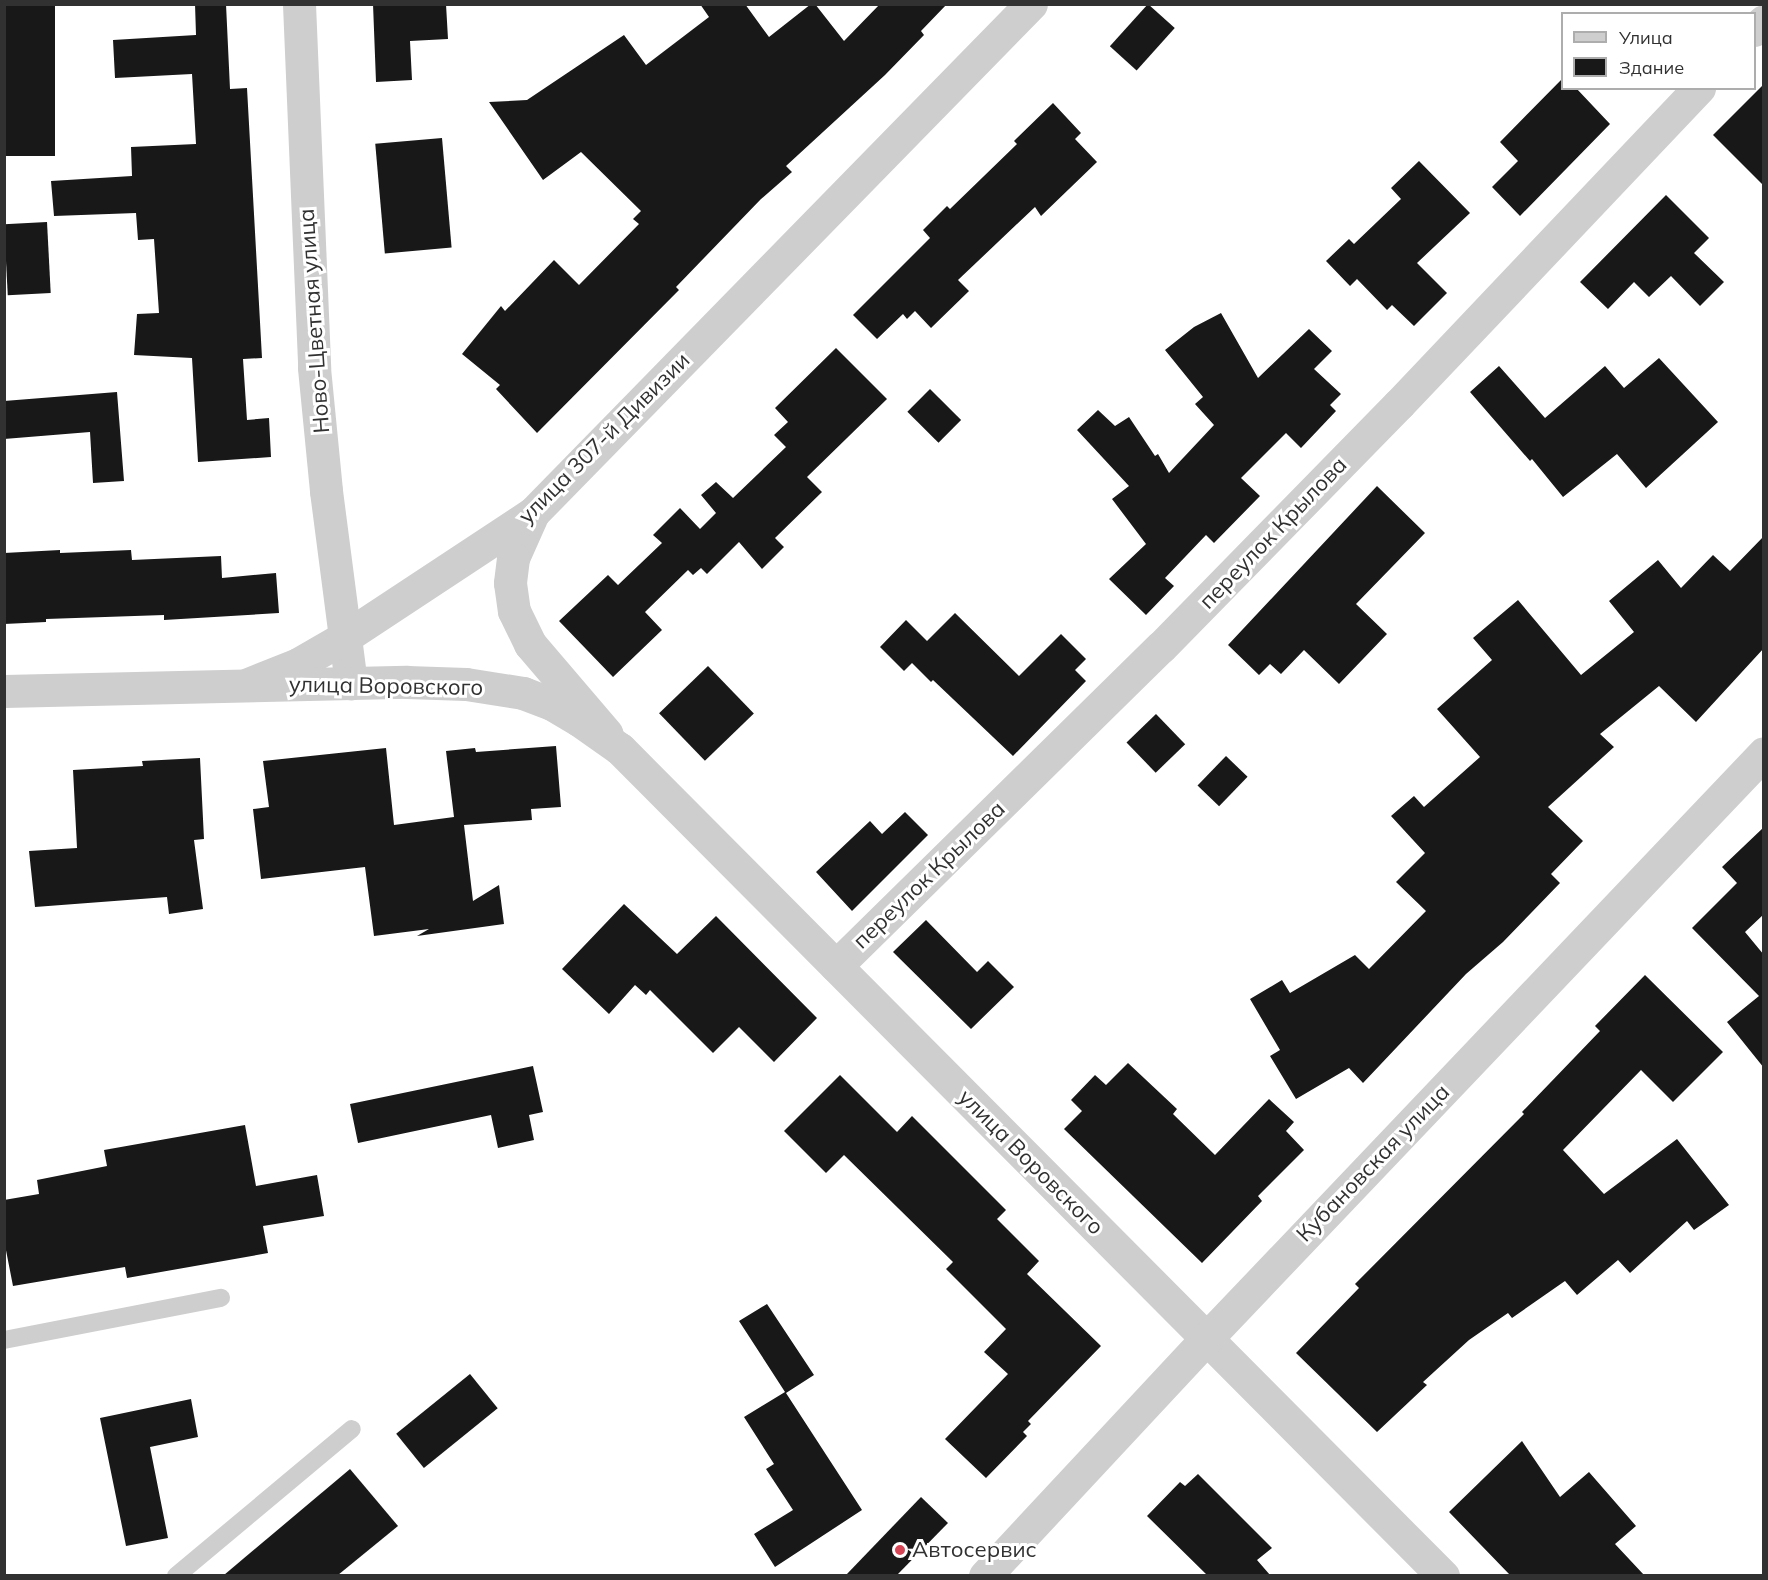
<!DOCTYPE html>
<html>
<head>
<meta charset="utf-8">
<style>
  body { margin:0 }
  #map { position:relative; width:1768px; height:1580px; overflow:hidden; background:#fff; font-family:Mulish,sans-serif }
  div>[style] { position:absolute }
  [style*='--x'] { left:calc(var(--x)*1px); top:calc(var(--y)*1px); width:calc(var(--w)*1px); rotate:calc(var(--a)*1deg) }
  .building>* { inset:0; background:#181818; transform-origin:0 0 }
  .service>* { height:18px; margin:-9px; padding:0 9px; transform-origin:9px; border-radius:9px; background:#cecece }
  .minor>* { height:33px; margin:-16.5px; padding:0 16.5px; transform-origin:16.5px; border-radius:16.5px; background:#cecece }
  .tertiary>* { height:33px; margin:-16.5px; padding:0 16.5px; transform-origin:16.5px; border-radius:16.5px; background:#cecece }
  .dots>* { width:16px; height:16px; translate:-50% -50%; box-sizing:border-box; border:3px solid #fff; border-radius:50% }
  span { translate:-50% -50%; white-space:nowrap; text-align:center; line-height:1.15; -webkit-text-stroke:6px #fff; paint-order:stroke }
  .street-label { font-size:22px; color:#313131 }
  .poi-label { font-size:22px; color:#313131 }
  .left { translate:0 -50%; text-align:left }
  .frame { position:absolute; inset:0; border:6px solid #313131; pointer-events:none }
  .legend { position:absolute; left:1561px; top:12px; width:195px; height:78px; box-sizing:border-box; background:#fff; border:2px solid #adadad; margin:0; padding:8px 10px; list-style:none; font-size:18px; color:#313131 }
  .legend li { display:flex; align-items:center; gap:12px; height:30px }
  .legend b { width:30px; border:2px solid #adadad }
</style>
</head>
<body>
<div id="map">
  <div class="building">
    <div style="left:4px;top:4px;width:51px;height:152px"></div>
    <div style="clip-path:polygon(195px 4px,226px 4px,230px 89px,247px 88px,262px 358px,243px 359px,247px 420px,269px 418px,271px 457px,198px 462px,192px 358px,134px 355px,137px 314px,159px 313px,154px 239px,138px 240px,136px 213px,54px 216px,51px 181px,132px 176px,131px 147px,196px 144px,192px 74px,115px 78px,113px 40px,196px 35px)"></div>
    <div style="clip-path:polygon(373px 4px,446px 4px,448px 39px,410px 41px,412px 80px,376px 82px)"></div>
    <div style="clip-path:polygon(700px 4px,745px 4px,769px 37px,811px 4px,815px 4px,844px 41px,880px 4px,947px 4px,921px 31px,924px 35px,885px 75px,786px 166px,792px 172px,761px 199px,676px 287px,679px 290px,537px 433px,496px 389px,500px 385px,462px 354px,501px 306px,505px 311px,554px 260px,579px 285px,639px 224px,633px 219px,641px 211px,581px 152px,543px 180px,489px 102px,527px 100px,624px 35px,646px 65px,709px 17px)"></div>
    <div style="left:1148px;top:4px;width:36px;height:57px;rotate:42deg"></div>
    <div style="clip-path:polygon(1563px 78px,1563px 88px,1576px 88px,1610px 124px,1520px 216px,1492px 187px,1518px 161px,1500px 142px)"></div>
    <div style="clip-path:polygon(1764px 84px,1764px 186px,1713px 135px)"></div>
    <div style="clip-path:polygon(1053px 103px,1081px 133px,1075px 139px,1097px 162px,1041px 216px,1035px 207px,958px 280px,969px 291px,931px 328px,915px 311px,907px 319px,903px 314px,877px 339px,853px 315px,930px 238px,923px 230px,947px 206px,950px 209px,1017px 144px,1014px 141px)"></div>
    <div style="left:442px;top:138px;width:110px;height:67px;rotate:85deg"></div>
    <div style="clip-path:polygon(1419px 161px,1470px 213px,1417px 263px,1447px 293px,1414px 326px,1392px 305px,1387px 310px,1357px 279px,1350px 286px,1326px 261px,1349px 239px,1354px 244px,1401px 199px,1391px 188px)"></div>
    <div style="clip-path:polygon(1666px 195px,1709px 238px,1694px 253px,1724px 282px,1700px 306px,1671px 276px,1649px 297px,1634px 282px,1608px 309px,1580px 282px)"></div>
    <div style="left:47px;top:222px;width:71px;height:43px;rotate:87deg"></div>
    <div style="clip-path:polygon(1221px 313px,1258px 378px,1309px 329px,1332px 351px,1314px 369px,1341px 394px,1330px 405px,1336px 411px,1301px 448px,1286px 433px,1241px 478px,1260px 496px,1214px 543px,1206px 535px,1165px 578px,1174px 586px,1146px 615px,1109px 579px,1146px 544px,1112px 499px,1129px 486px,1077px 430px,1098px 410px,1115px 426px,1129px 417px,1155px 456px,1158px 454px,1169px 473px,1214px 425px,1195px 404px,1203px 397px,1165px 350px,1194px 327px)"></div>
    <div style="clip-path:polygon(836px 348px,887px 399px,807px 477px,822px 492px,775px 538px,784px 547px,762px 569px,739px 542px,707px 574px,701px 568px,693px 575px,688px 570px,645px 612px,662px 630px,613px 677px,559px 621px,608px 575px,618px 585px,662px 543px,653px 535px,680px 508px,700px 529px,716px 513px,701px 495px,716px 482px,733px 498px,786px 447px,774px 435px,788px 422px,775px 408px)"></div>
    <div style="clip-path:polygon(1659px 358px,1718px 422px,1646px 488px,1617px 454px,1563px 497px,1532px 459px,1530px 461px,1470px 392px,1499px 366px,1545px 418px,1605px 366px,1624px 388px)"></div>
    <div style="left:930px;top:389px;width:44px;height:32px;rotate:45deg"></div>
    <div style="clip-path:polygon(117px 392px,124px 481px,93px 483px,90px 432px,4px 439px,4px 401px)"></div>
    <div style="clip-path:polygon(1377px 486px,1425px 533px,1356px 604px,1387px 634px,1339px 684px,1304px 650px,1281px 674px,1270px 664px,1259px 675px,1228px 645px)"></div>
    <div style="clip-path:polygon(1764px 536px,1764px 648px,1696px 722px,1659px 686px,1600px 734px,1614px 747px,1548px 807px,1583px 841px,1551px 874px,1560px 883px,1503px 942px,1466px 974px,1363px 1083px,1349px 1068px,1296px 1099px,1270px 1056px,1280px 1050px,1250px 999px,1282px 980px,1290px 993px,1355px 955px,1369px 969px,1426px 911px,1396px 882px,1425px 853px,1391px 816px,1414px 796px,1424px 807px,1480px 757px,1437px 709px,1492px 660px,1473px 638px,1518px 600px,1581px 675px,1634px 632px,1609px 601px,1658px 560px,1681px 588px,1713px 555px,1730px 571px)"></div>
    <div style="clip-path:polygon(60px 550px,60px 553px,131px 550px,132px 560px,221px 556px,222px 578px,276px 573px,279px 613px,164px 620px,164px 615px,46px 619px,46px 622px,4px 624px,4px 553px)"></div>
    <div style="clip-path:polygon(955px 613px,1019px 676px,1061px 634px,1086px 659px,1075px 670px,1086px 681px,1013px 756px,933px 680px,931px 682px,912px 663px,904px 671px,880px 647px,906px 620px,927px 641px)"></div>
    <div style="left:708px;top:666px;width:66px;height:68px;rotate:46deg"></div>
    <div style="left:1156px;top:714px;width:42px;height:41px;rotate:46deg"></div>
    <div style="clip-path:polygon(556px 746px,561px 807px,531px 809px,532px 820px,464px 825px,473px 901px,499px 885px,504px 924px,417px 936px,429px 929px,374px 936px,365px 867px,261px 879px,253px 809px,269px 807px,263px 761px,386px 748px,394px 825px,454px 817px,446px 751px,475px 748px,476px 752px)"></div>
    <div style="left:1226px;top:756px;width:30px;height:41px;rotate:44deg"></div>
    <div style="clip-path:polygon(200px 758px,204px 839px,194px 840px,203px 909px,169px 914px,167px 897px,35px 907px,29px 851px,77px 848px,73px 770px,143px 766px,142px 761px)"></div>
    <div style="clip-path:polygon(905px 812px,928px 835px,852px 911px,816px 872px,870px 821px,882px 834px)"></div>
    <div style="clip-path:polygon(1764px 827px,1764px 914px,1745px 932px,1764px 955px,1764px 1068px,1727px 1022px,1759px 996px,1692px 928px,1737px 883px,1722px 867px)"></div>
    <div style="clip-path:polygon(624px 904px,677px 954px,716px 916px,817px 1018px,774px 1062px,739px 1027px,713px 1053px,650px 990px,646px 995px,635px 985px,609px 1014px,562px 969px)"></div>
    <div style="clip-path:polygon(926px 920px,977px 972px,988px 961px,1014px 987px,971px 1029px,893px 952px)"></div>
    <div style="clip-path:polygon(1645px 975px,1723px 1052px,1673px 1102px,1641px 1070px,1563px 1150px,1604px 1194px,1677px 1139px,1729px 1205px,1694px 1230px,1687px 1221px,1630px 1273px,1618px 1260px,1577px 1295px,1565px 1281px,1512px 1318px,1508px 1313px,1469px 1340px,1423px 1382px,1427px 1385px,1377px 1432px,1296px 1353px,1359px 1288px,1355px 1284px,1524px 1114px,1522px 1112px,1600px 1031px,1595px 1026px)"></div>
    <div style="clip-path:polygon(1128px 1063px,1177px 1109px,1173px 1114px,1215px 1155px,1269px 1099px,1294px 1122px,1286px 1131px,1304px 1150px,1258px 1196px,1262px 1201px,1202px 1263px,1064px 1129px,1082px 1111px,1071px 1100px,1095px 1075px,1106px 1085px)"></div>
    <div style="clip-path:polygon(533px 1066px,543px 1112px,529px 1115px,534px 1140px,498px 1148px,491px 1115px,358px 1143px,350px 1104px)"></div>
    <div style="clip-path:polygon(840px 1075px,897px 1132px,912px 1116px,1006px 1210px,997px 1219px,1039px 1261px,1027px 1274px,1101px 1346px,1028px 1421px,1031px 1424px,1023px 1432px,1027px 1436px,986px 1478px,945px 1439px,1008px 1374px,984px 1352px,1006px 1329px,946px 1269px,953px 1262px,844px 1155px,826px 1173px,784px 1131px)"></div>
    <div style="clip-path:polygon(245px 1125px,256px 1186px,317px 1175px,324px 1216px,263px 1226px,268px 1253px,127px 1278px,125px 1267px,13px 1286px,4px 1240px,4px 1200px,39px 1194px,37px 1180px,107px 1166px,104px 1150px)"></div>
    <div style="clip-path:polygon(767px 1304px,814px 1375px,786px 1393px,862px 1510px,775px 1567px,754px 1534px,793px 1510px,766px 1469px,774px 1464px,744px 1417px,785px 1392px,739px 1321px)"></div>
    <div style="left:470px;top:1374px;width:44px;height:95px;rotate:51deg"></div>
    <div style="clip-path:polygon(191px 1399px,198px 1437px,150px 1447px,168px 1538px,126px 1546px,100px 1418px)"></div>
    <div style="clip-path:polygon(1522px 1441px,1560px 1497px,1589px 1472px,1636px 1526px,1615px 1544px,1644px 1575px,1510px 1575px,1449px 1512px)"></div>
    <div style="clip-path:polygon(350px 1469px,398px 1526px,338px 1575px,224px 1575px)"></div>
    <div style="clip-path:polygon(1198px 1474px,1272px 1548px,1257px 1560px,1270px 1575px,1207px 1575px,1147px 1516px,1180px 1482px,1185px 1486px)"></div>
    <div style="clip-path:polygon(921px 1497px,948px 1523px,897px 1575px,846px 1575px)"></div>
  </div>
  <div class="service">
    <div style="--x:4;--y:1340;--w:221;--a:-11"></div>
    <div style="--x:176;--y:1576;--w:229;--a:-39.9"></div>
  </div>
  <div class="minor">
    <div style="--x:299;--y:4;--w:364;--a:87.6"></div>
    <div style="--x:314;--y:368;--w:124;--a:84.4"></div>
    <div style="--x:326;--y:491;--w:194;--a:82.6"></div>
    <div style="--x:1754;--y:30;--w:13;--a:-42"></div>
    <div style="--x:533;--y:513;--w:49;--a:114"></div>
    <div style="--x:513;--y:558;--w:25;--a:97"></div>
    <div style="--x:510;--y:583;--w:28;--a:82"></div>
    <div style="--x:514;--y:611;--w:37;--a:64"></div>
    <div style="--x:530;--y:644;--w:118;--a:49.5"></div>
    <div style="--x:248;--y:684;--w:54;--a:-21.8"></div>
    <div style="--x:298;--y:664;--w:54;--a:-29.9"></div>
    <div style="--x:345;--y:637;--w:225;--a:-33.4"></div>
    <div style="--x:533;--y:513;--w:712;--a:-45.63"></div>
    <div style="--x:836;--y:966;--w:455;--a:-44.5"></div>
    <div style="--x:1161;--y:647;--w:340;--a:-45.6"></div>
    <div style="--x:1399;--y:404;--w:436;--a:-46.5"></div>
  </div>
  <div class="tertiary">
    <div style="--x:4;--y:691;--w:403;--a:-1.3"></div>
    <div style="--x:407;--y:682;--w:59;--a:1.9"></div>
    <div style="--x:466;--y:684;--w:58;--a:9"></div>
    <div style="--x:523;--y:693;--w:31;--a:21"></div>
    <div style="--x:552;--y:704;--w:31;--a:31"></div>
    <div style="--x:579;--y:720;--w:50;--a:35.3"></div>
    <div style="--x:620;--y:749;--w:1167;--a:45.14"></div>
    <div style="--x:985;--y:1576;--w:324;--a:-47"></div>
    <div style="--x:1206;--y:1339;--w:809;--a:-46.4"></div>
  </div>
  <div class="dots">
    <div style="left:900px;top:1550px;background:#d64555"></div>
  </div>
  <div class="street-label">
    <span style="left:314px;top:321px;rotate:-94deg">Ново-Цветная улица</span>
    <span style="left:604px;top:438px;rotate:-45deg">улица 307-й Дивизии</span>
    <span style="left:1273px;top:533px;rotate:-46deg">переулок Крылова</span>
    <span style="left:386px;top:686px;rotate:1deg">улица Воровского</span>
    <span style="left:929px;top:875px;rotate:-44deg">переулок Крылова</span>
    <span style="left:1031px;top:1162px;rotate:45deg">улица Воровского</span>
    <span style="left:1373px;top:1163px;rotate:-46deg">Кубановская улица</span>
  </div>
  <div class="poi-label">
    <span class="left" style="left:912px;top:1550px">Автосервис</span>
  </div>
  <div class="frame"></div>
  <ul class="legend">
  <li><b style="height:8px;background:#cecece"></b>Улица</li>
  <li><b style="height:16px;background:#181818"></b>Здание</li>
  </ul>
</div>
</body>
</html>
